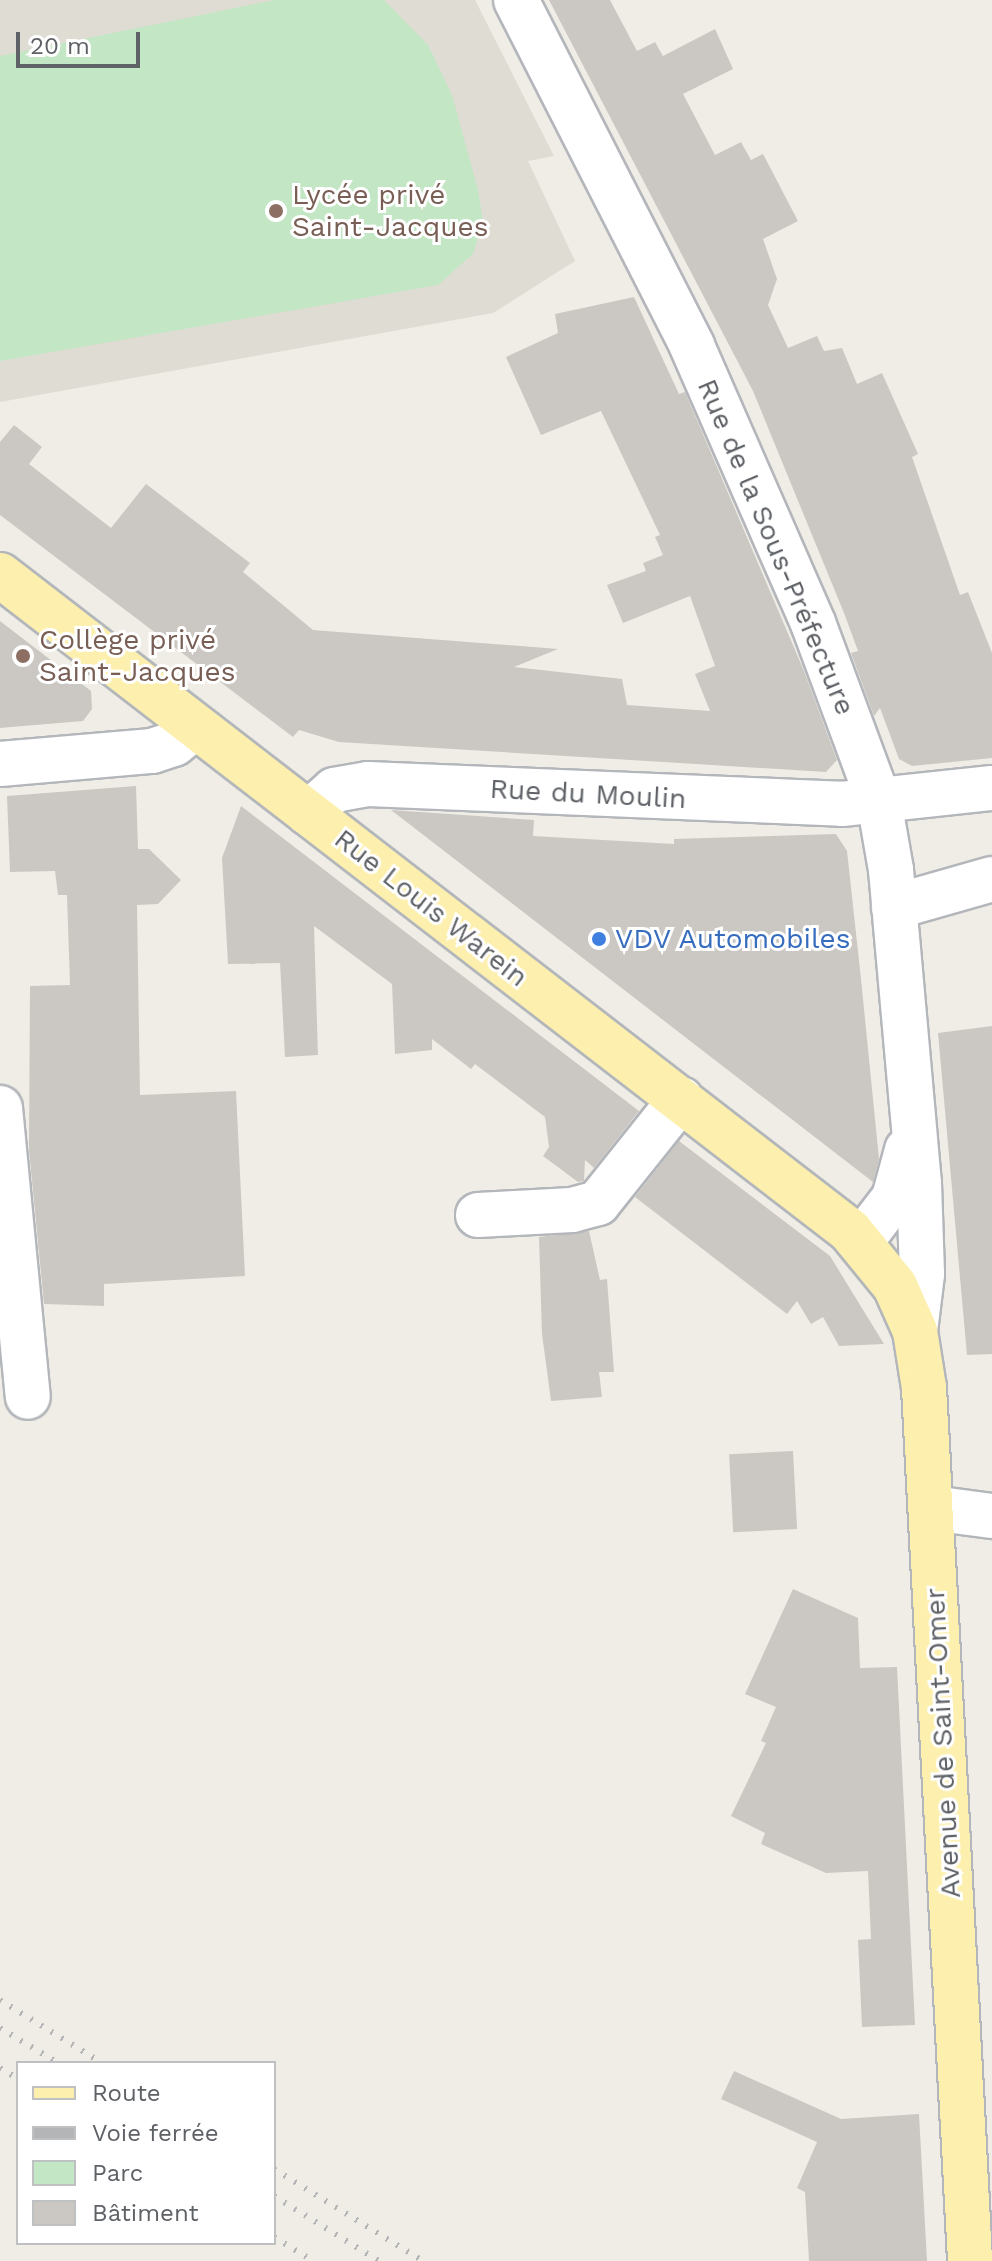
<!DOCTYPE html>
<html>
<head>
<meta charset="utf-8">
<style>
  body { margin:0 }
  #map { position:relative; width:992px; height:2261px; overflow:hidden; background:#efede6; font-family:"Work Sans",sans-serif }
  div>[style] { position:absolute }
  [style*='--x'] { left:calc(var(--x)*1px); top:calc(var(--y)*1px); width:calc(var(--w)*1px); rotate:calc(var(--a)*1deg) }
  .education>* { inset:0; background:#dfdcd4 }
  .green>* { inset:0; background:#c3e6c4 }
  .building>* { inset:0; background:#cbc8c3; transform-origin:0 0 }
  .roads { filter:drop-shadow(2px 0 #b3b6ba) drop-shadow(-2px 0 #b3b6ba) drop-shadow(0 2px #b3b6ba) drop-shadow(0 -2px #b3b6ba) }
  .minor>* { height:44px; margin:-22px; padding:0 22px; transform-origin:22px; border-radius:22px; background:#fff }
  .major>* { height:44px; margin:-22px; padding:0 22px; transform-origin:22px; border-radius:22px; background:#fdf0ae }
  .rail>* { height:6px; margin-top:-3px; transform-origin:0; background:repeating-linear-gradient(90deg,#b4b5b6 0 2px,transparent 0 12px) }
  .dots>* { width:22px; height:22px; translate:-50% -50%; box-sizing:border-box; border:4px solid #fff; border-radius:50% }
  span { translate:-50% -50%; white-space:nowrap; text-align:center; line-height:1.15; -webkit-text-stroke:6px #fff; paint-order:stroke }
  .education-label { font-size:28px; color:#785e54 }
  .left { translate:0 -50%; text-align:left }
  .street-label { font-size:28px; color:#5e6166 }
  .shop-label { font-size:28px; color:#366cbe }
  .legend { position:absolute; left:16px; top:2061px; width:260px; height:184px; box-sizing:border-box; background:#fff; border:2px solid #bfc0c2; margin:0; padding:10px 14px; list-style:none; font-size:24px; color:#5e6166 }
  .legend li { display:flex; align-items:center; gap:16px; height:40px }
  .legend b { width:40px; border:2px solid #bfc0c2 }
  .scale { position:absolute; left:16px; top:32px; width:124px; height:36px; box-sizing:border-box; border:4px solid #5e6166; border-top:0; padding-left:10px; font-size:24px; line-height:28px; white-space:nowrap; color:#5e6166; -webkit-text-stroke:6px #fff; paint-order:stroke }
</style>
</head>
<body>
<div id="map">
  <div class="education">
    <div style="clip-path:polygon(0 0,475px 0,554px 156px,528px 161px,575px 261px,493px 313px,0 402px)"></div>
  </div>
  <div class="green">
    <div style="clip-path:polygon(275px 0,384px 0,428px 45px,452px 95px,478px 190px,483px 222px,473px 254px,438px 285px,0 361px,0 56px)"></div>
  </div>
  <div class="building">
    <div style="clip-path:polygon(549px 0,610px 0,637px 51px,655px 42px,663px 56px,715px 29px,733px 69px,683px 94px,715px 155px,741px 142px,751px 160px,763px 154px,798px 221px,763px 239px,777px 279px,768px 305px,788px 348px,817px 336px,824px 351px,842px 348px,857px 384px,882px 373px,918px 454px,912px 457px,960px 595px,968px 592px,992px 653px,992px 758px,912px 766px,899px 759px,880px 708px,874px 716px,851px 653px,858px 651px,844px 613px,753px 391px)"></div>
    <div style="clip-path:polygon(634px 297px,679px 394px,685px 392px,804px 671px,837px 760px,826px 772px,339px 742px,299px 730px,293px 737px,0 515px,0 442px,14px 425px,42px 447px,29px 464px,111px 528px,146px 484px,250px 563px,243px 572px,313px 630px,558px 649px,514px 667px,622px 679px,627px 705px,710px 711px,695px 674px,715px 666px,690px 596px,623px 623px,607px 585px,646px 571px,643px 563px,663px 555px,655px 537px,660px 535px,601px 411px,541px 435px,506px 357px,558px 333px,555px 314px)"></div>
    <div style="clip-path:polygon(0 621px,91px 691px,92px 709px,83px 721px,0 728px)"></div>
    <div style="clip-path:polygon(136px 786px,138px 849px,149px 849px,181px 880px,158px 904px,137px 905px,140px 1095px,236px 1091px,245px 1276px,104px 1284px,104px 1306px,44px 1304px,29px 1150px,30px 986px,70px 985px,67px 895px,58px 895px,55px 871px,10px 872px,7px 796px)"></div>
    <div style="clip-path:polygon(241px 806px,639px 1111px,594px 1168px,585px 1160px,584px 1181px,578px 1182px,543px 1156px,549px 1147px,545px 1117px,475px 1064px,471px 1069px,432px 1039px,432px 1050px,395px 1054px,392px 984px,314px 926px,318px 1055px,285px 1057px,280px 963px,228px 964px,222px 858px)"></div>
    <div style="clip-path:polygon(391px 810px,534px 820px,533px 836px,674px 844px,674px 839px,836px 834px,847px 851px,861px 979px,879px 1159px,873px 1182px)"></div>
    <div style="clip-path:polygon(992px 1026px,992px 1354px,967px 1355px,938px 1033px)"></div>
    <div style="clip-path:polygon(679px 1141px,830px 1256px,884px 1344px,839px 1346px,823px 1317px,811px 1324px,797px 1301px,787px 1314px,635px 1197px)"></div>
    <div style="clip-path:polygon(589px 1231px,600px 1280px,607px 1279px,614px 1372px,599px 1372px,602px 1397px,551px 1401px,542px 1334px,539px 1237px)"></div>
    <div style="left:793px;top:1451px;width:78px;height:64px;rotate:87deg"></div>
    <div style="clip-path:polygon(793px 1589px,858px 1618px,860px 1668px,897px 1667px,915px 2025px,862px 2027px,858px 1940px,871px 1939px,868px 1871px,826px 1873px,761px 1844px,765px 1833px,731px 1816px,766px 1743px,761px 1741px,776px 1707px,745px 1694px)"></div>
    <div style="clip-path:polygon(734px 2071px,841px 2119px,919px 2114px,927px 2261px,809px 2261px,805px 2192px,797px 2188px,817px 2142px,721px 2099px)"></div>
  </div>
  <div class="roads">
    <div class="minor">
      <div style="--x:516;--y:0;--w:388;--a:63"></div>
      <div style="--x:692;--y:346;--w:302;--a:66.4"></div>
      <div style="--x:813;--y:623;--w:190;--a:69.7"></div>
      <div style="--x:879;--y:801;--w:70;--a:80.1"></div>
      <div style="--x:891;--y:870;--w:314;--a:84.9"></div>
      <div style="--x:919;--y:1183;--w:91;--a:88.1"></div>
      <div style="--x:922;--y:1274;--w:57;--a:97"></div>
      <div style="--x:0;--y:764;--w:153;--a:-4.9"></div>
      <div style="--x:152;--y:751;--w:23;--a:-18"></div>
      <div style="--x:174;--y:744;--w:27;--a:-39"></div>
      <div style="--x:308;--y:813;--w:35;--a:-41"></div>
      <div style="--x:334;--y:790;--w:35;--a:-10"></div>
      <div style="--x:368;--y:784;--w:474;--a:2.4"></div>
      <div style="--x:842;--y:804;--w:151;--a:-6.1"></div>
      <div style="--x:894;--y:907;--w:102;--a:-15.9"></div>
      <div style="--x:0;--y:1108;--w:290;--a:84.5"></div>
      <div style="--x:478;--y:1215;--w:94;--a:-3"></div>
      <div style="--x:572;--y:1210;--w:27;--a:-15"></div>
      <div style="--x:598;--y:1203;--w:133;--a:-51.4"></div>
      <div style="--x:861;--y:1241;--w:54;--a:-52.5"></div>
      <div style="--x:894;--y:1198;--w:50;--a:-74.8"></div>
      <div style="--x:932;--y:1508;--w:61;--a:7.6"></div>
    </div>
    <div class="major">
      <div style="--x:0;--y:575;--w:1074;--a:37.66"></div>
      <div style="--x:850;--y:1231;--w:71;--a:50.7"></div>
      <div style="--x:895;--y:1286;--w:49;--a:66"></div>
      <div style="--x:915;--y:1331;--w:58;--a:81"></div>
      <div style="--x:924;--y:1388;--w:874;--a:86.98"></div>
    </div>
  </div>
  <div class="rail">
    <div style="--x:0;--y:2000;--w:120;--a:31.7"></div>
    <div style="--x:0;--y:2028;--w:68;--a:31.1"></div>
    <div style="--x:0;--y:2068;--w:21;--a:31"></div>
    <div style="--x:274;--y:2169;--w:175;--a:31.7"></div>
    <div style="--x:274;--y:2196;--w:123;--a:31.8"></div>
    <div style="--x:274;--y:2237;--w:46;--a:31.6"></div>
  </div>
  <div class="dots">
    <div style="left:276px;top:211px;background:#8d6e63"></div>
    <div style="left:23px;top:656px;background:#8d6e63"></div>
    <div style="left:599px;top:939px;background:#3f7fe0"></div>
  </div>
  <div class="education-label">
    <span class="left" style="left:292px;top:211px">Lycée privé<br>Saint-Jacques</span>
    <span class="left" style="left:39px;top:656px">Collège privé<br>Saint-Jacques</span>
  </div>
  <div class="street-label">
    <span style="left:776px;top:547px;rotate:67deg">Rue de la Sous-Préfecture</span>
    <span style="left:588px;top:794px;rotate:3deg">Rue du Moulin</span>
    <span style="left:431px;top:908px;rotate:38deg">Rue Louis Warein</span>
    <span style="left:943px;top:1743px;rotate:-93deg">Avenue de Saint-Omer</span>
  </div>
  <div class="shop-label">
    <span class="left" style="left:615px;top:939px">VDV Automobiles</span>
  </div>
  <ul class="legend">
  <li><b style="height:10px;background:#fdf0ae"></b>Route</li>
  <li><b style="height:10px;background:#b4b5b6"></b>Voie ferrée</li>
  <li><b style="height:22px;background:#c3e6c4"></b>Parc</li>
  <li><b style="height:22px;background:#cbc8c3"></b>Bâtiment</li>
  </ul>
  <div class="scale">20 m</div>
</div>
</body>
</html>
